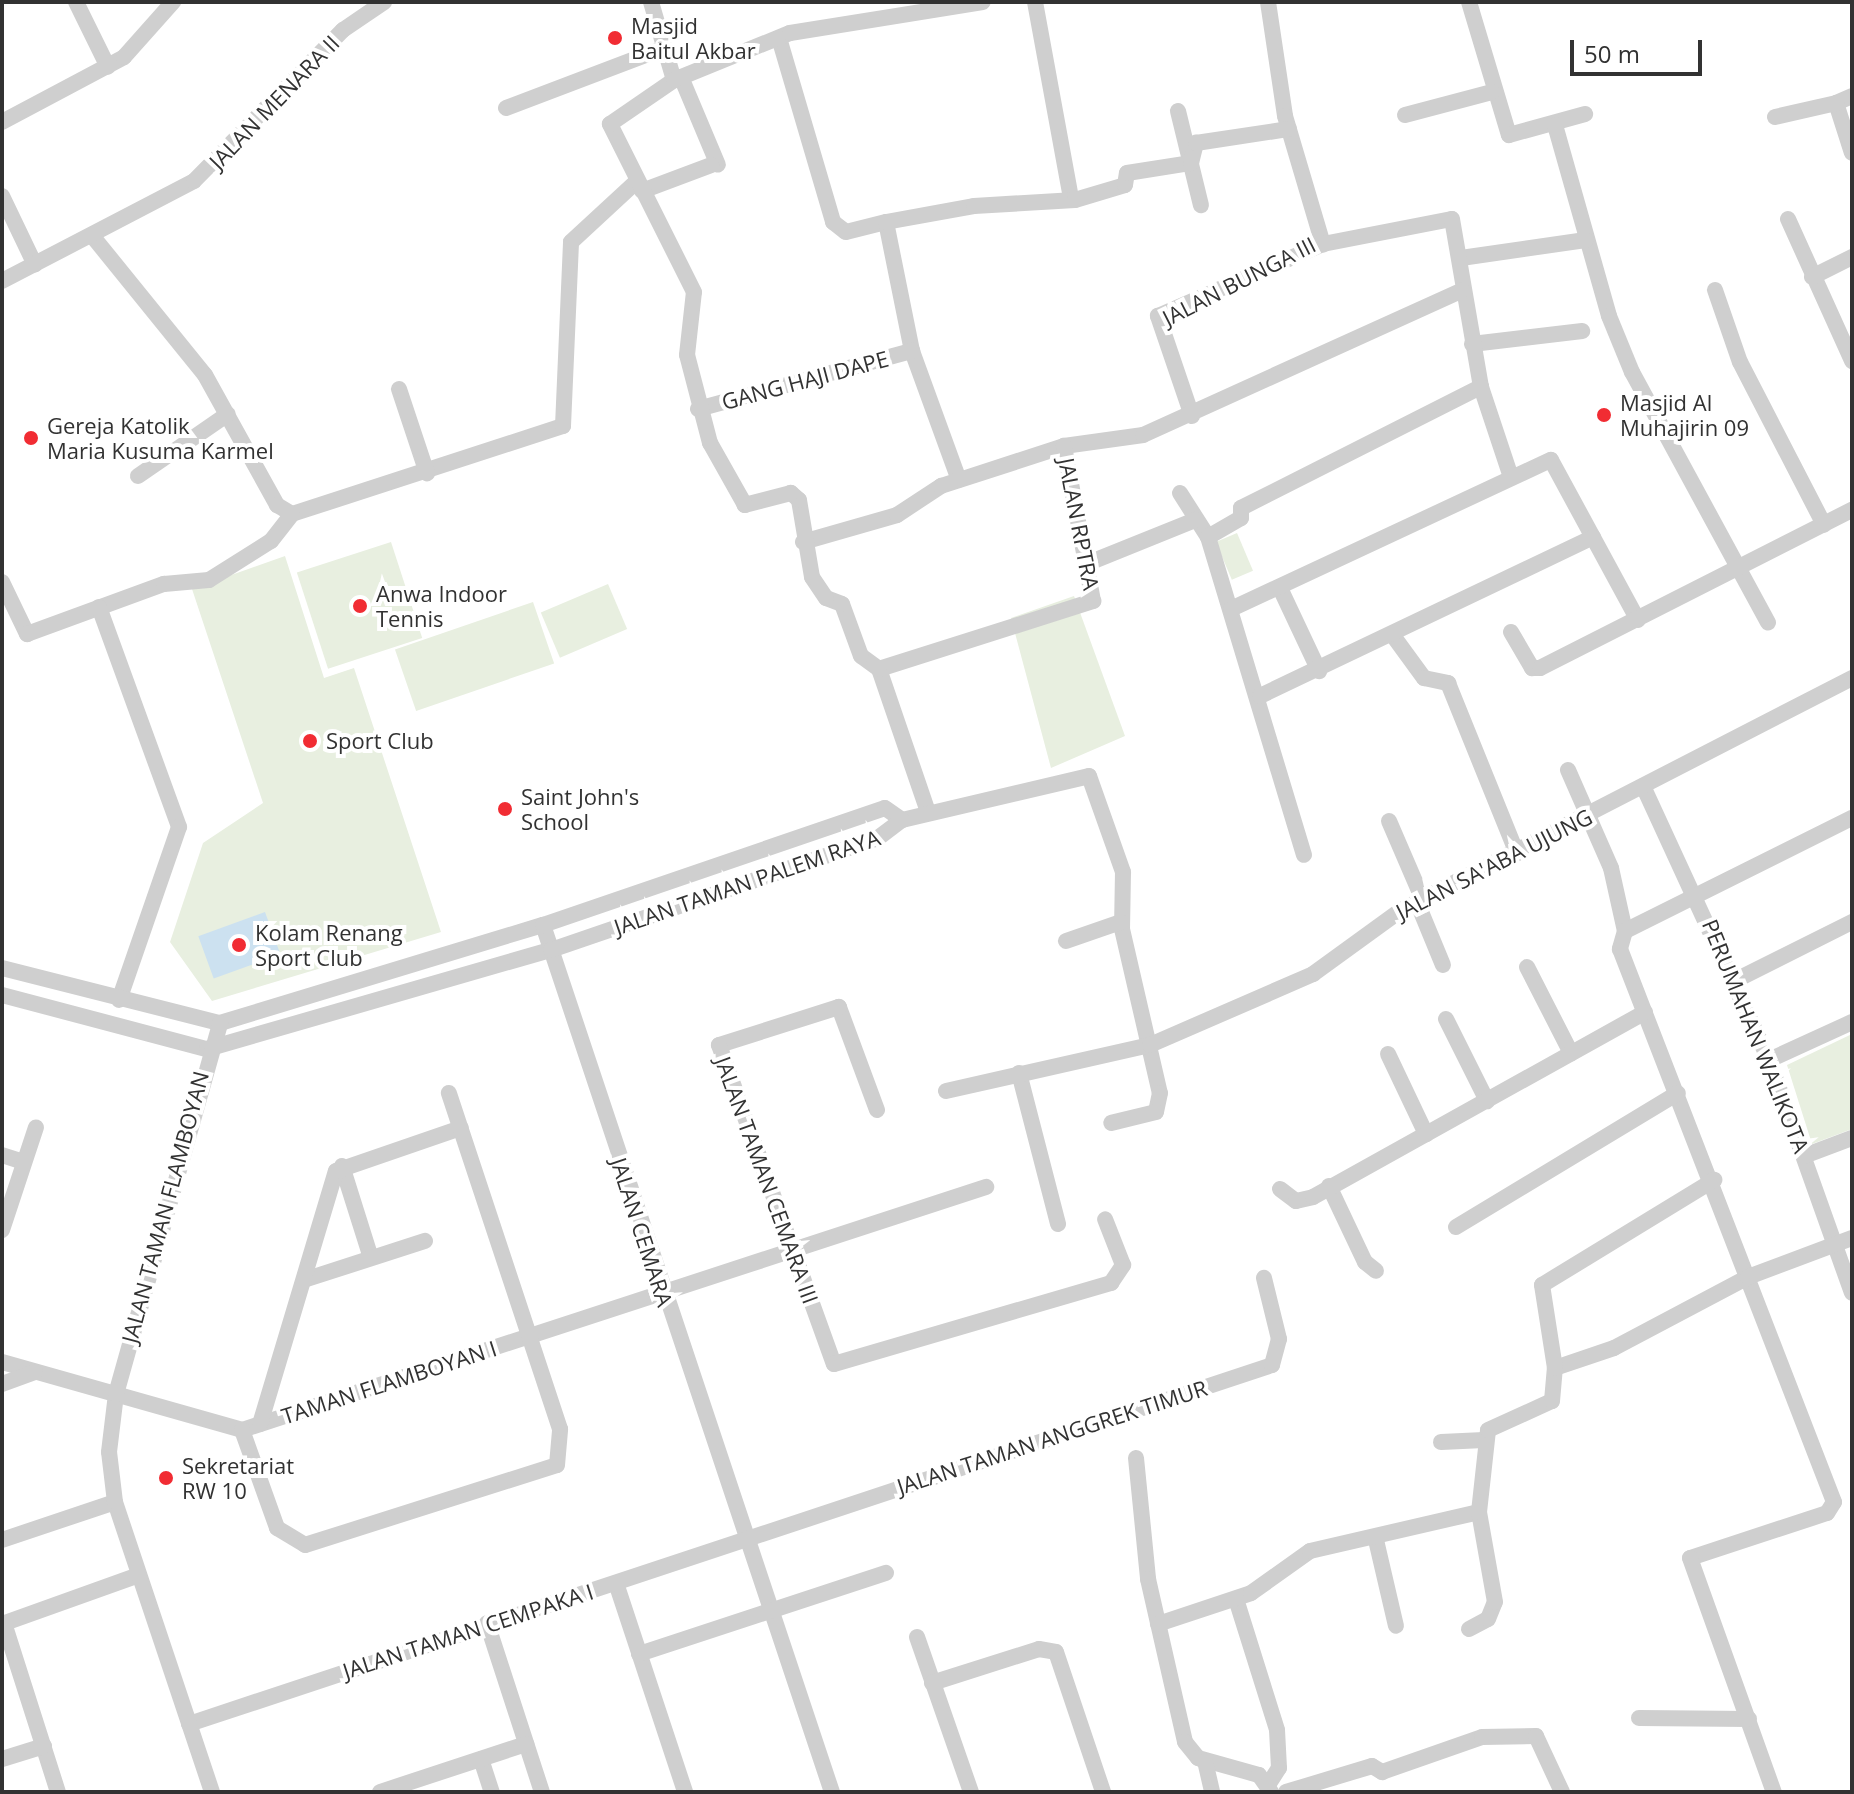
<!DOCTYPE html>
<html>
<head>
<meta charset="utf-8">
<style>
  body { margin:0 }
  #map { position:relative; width:1854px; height:1794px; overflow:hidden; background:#fff; font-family:"Open Sans",sans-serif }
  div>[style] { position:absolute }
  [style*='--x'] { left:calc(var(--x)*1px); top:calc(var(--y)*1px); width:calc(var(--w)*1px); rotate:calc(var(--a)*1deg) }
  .green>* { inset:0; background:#e8efe0; transform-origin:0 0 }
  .water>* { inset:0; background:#cce1f0; transform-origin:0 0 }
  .minor>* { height:16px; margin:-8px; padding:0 8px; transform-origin:8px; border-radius:8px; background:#cfcfcf }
  .dots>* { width:22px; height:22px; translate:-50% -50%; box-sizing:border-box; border:4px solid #fff; border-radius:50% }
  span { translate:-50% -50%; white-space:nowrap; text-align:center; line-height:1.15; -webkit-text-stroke:8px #fff; paint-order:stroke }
  .poi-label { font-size:22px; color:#323232 }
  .left { translate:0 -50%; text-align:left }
  .street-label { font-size:22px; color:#323232 }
  .frame { position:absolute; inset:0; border:4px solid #323232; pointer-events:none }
  .scale { position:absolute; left:1570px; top:40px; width:132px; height:36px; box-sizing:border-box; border:4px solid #323232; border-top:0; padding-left:10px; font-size:24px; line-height:28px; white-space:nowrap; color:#323232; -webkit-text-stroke:6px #fff; paint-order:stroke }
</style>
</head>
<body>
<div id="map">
  <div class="green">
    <div style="left:1237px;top:533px;width:41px;height:23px;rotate:67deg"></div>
    <div style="left:391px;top:542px;width:101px;height:99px;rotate:72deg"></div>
    <div style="clip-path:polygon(285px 556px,324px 678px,354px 668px,441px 932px,212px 1001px,170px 942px,203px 843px,263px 803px,192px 589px)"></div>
    <div style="left:608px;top:584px;width:49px;height:73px;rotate:67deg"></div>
    <div style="clip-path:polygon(1074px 596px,1125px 736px,1051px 768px,1011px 618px)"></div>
    <div style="left:533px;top:602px;width:65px;height:146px;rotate:71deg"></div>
    <div style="clip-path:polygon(1852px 1034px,1852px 1129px,1812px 1144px,1787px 1065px)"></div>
  </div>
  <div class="water">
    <div style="left:265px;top:912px;width:45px;height:71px;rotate:70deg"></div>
  </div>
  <div class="minor">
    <div style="--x:76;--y:2;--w:72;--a:63.8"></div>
    <div style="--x:651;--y:2;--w:81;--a:73.6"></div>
    <div style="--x:1035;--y:2;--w:199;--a:79.6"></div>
    <div style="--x:1268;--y:2;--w:115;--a:81.5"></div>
    <div style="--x:1285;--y:116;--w:134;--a:73.5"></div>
    <div style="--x:1469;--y:2;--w:139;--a:73.3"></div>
    <div style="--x:1509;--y:135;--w:79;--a:-15.4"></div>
    <div style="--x:779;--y:38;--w:192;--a:73.6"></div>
    <div style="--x:833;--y:222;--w:16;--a:38"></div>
    <div style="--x:846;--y:232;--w:41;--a:-14"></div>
    <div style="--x:886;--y:222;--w:132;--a:78.6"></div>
    <div style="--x:912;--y:351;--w:137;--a:70"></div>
    <div style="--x:681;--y:77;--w:95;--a:67.2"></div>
    <div style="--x:1852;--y:96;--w:17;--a:156"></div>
    <div style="--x:1836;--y:103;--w:52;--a:72.3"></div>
    <div style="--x:506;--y:108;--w:169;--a:-20.8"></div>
    <div style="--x:1178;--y:111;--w:97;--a:76.3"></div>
    <div style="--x:1405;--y:115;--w:90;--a:-14.8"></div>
    <div style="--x:1775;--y:117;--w:63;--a:-12.9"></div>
    <div style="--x:2;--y:122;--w:138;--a:-28"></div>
    <div style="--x:124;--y:57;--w:74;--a:-48.3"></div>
    <div style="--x:1555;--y:125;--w:198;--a:74.2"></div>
    <div style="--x:1609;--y:316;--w:61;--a:67.7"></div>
    <div style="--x:1632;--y:372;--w:285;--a:61.5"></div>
    <div style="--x:642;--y:191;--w:74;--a:-20.6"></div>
    <div style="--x:2;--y:196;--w:76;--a:64.4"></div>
    <div style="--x:1788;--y:219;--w:156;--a:65.7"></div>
    <div style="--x:886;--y:222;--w:89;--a:-10.3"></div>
    <div style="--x:974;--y:206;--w:101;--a:-3.4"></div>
    <div style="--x:1075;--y:200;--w:52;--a:-16.7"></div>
    <div style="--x:1125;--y:185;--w:12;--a:-81"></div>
    <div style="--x:1127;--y:173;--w:65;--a:-8.9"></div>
    <div style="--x:1191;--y:163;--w:21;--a:-76"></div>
    <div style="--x:1196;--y:143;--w:94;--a:-8.6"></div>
    <div style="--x:94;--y:238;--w:176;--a:51"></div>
    <div style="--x:205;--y:375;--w:149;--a:61"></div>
    <div style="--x:277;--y:505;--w:17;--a:31"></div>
    <div style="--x:292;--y:514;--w:285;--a:-18"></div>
    <div style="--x:563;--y:426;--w:184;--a:-87.5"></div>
    <div style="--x:571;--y:242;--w:90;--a:-42.7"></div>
    <div style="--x:1461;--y:258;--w:126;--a:-8.2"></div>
    <div style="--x:1812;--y:277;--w:45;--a:-26.6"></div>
    <div style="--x:2;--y:281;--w:216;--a:-27.5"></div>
    <div style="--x:194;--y:181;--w:212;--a:-45.4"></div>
    <div style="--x:343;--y:30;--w:50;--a:-34.3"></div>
    <div style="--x:1715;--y:290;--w:76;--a:70.9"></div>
    <div style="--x:1740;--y:362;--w:183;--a:62.7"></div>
    <div style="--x:1472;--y:344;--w:111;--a:-6.7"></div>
    <div style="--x:399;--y:389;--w:89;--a:71.6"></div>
    <div style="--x:698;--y:409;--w:222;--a:-15.2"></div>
    <div style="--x:1192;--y:416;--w:106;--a:-108.8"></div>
    <div style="--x:1158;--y:316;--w:180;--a:-23.6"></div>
    <div style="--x:1323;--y:244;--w:131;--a:-11"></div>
    <div style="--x:1452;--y:219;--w:170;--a:80.2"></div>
    <div style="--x:1481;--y:387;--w:95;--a:71.6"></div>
    <div style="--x:138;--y:476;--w:109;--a:-34.6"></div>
    <div style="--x:1180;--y:493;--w:52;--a:57.5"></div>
    <div style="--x:1208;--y:537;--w:332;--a:73.2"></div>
    <div style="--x:1208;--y:537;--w:38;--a:-30"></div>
    <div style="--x:1241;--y:518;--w:10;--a:-90"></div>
    <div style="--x:1241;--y:508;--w:269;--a:-26.8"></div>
    <div style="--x:803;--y:542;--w:98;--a:-16"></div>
    <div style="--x:897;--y:515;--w:53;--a:-33.4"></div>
    <div style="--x:941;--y:486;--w:129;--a:-18"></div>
    <div style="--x:1064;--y:446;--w:80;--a:-7.9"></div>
    <div style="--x:1143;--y:435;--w:350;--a:-24.4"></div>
    <div style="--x:1086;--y:564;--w:118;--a:-22"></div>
    <div style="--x:2;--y:582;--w:58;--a:64.3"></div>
    <div style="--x:27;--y:634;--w:146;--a:-20.1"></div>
    <div style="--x:164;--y:584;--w:45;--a:-5.1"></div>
    <div style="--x:209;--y:580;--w:73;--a:-32.2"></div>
    <div style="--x:271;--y:541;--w:34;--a:-52"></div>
    <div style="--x:1280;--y:588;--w:92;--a:64.8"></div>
    <div style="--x:99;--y:607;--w:234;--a:70"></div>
    <div style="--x:179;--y:827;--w:183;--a:109.1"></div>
    <div style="--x:1231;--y:609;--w:353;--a:-25"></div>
    <div style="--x:1551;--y:460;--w:182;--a:61.5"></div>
    <div style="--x:1511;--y:632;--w:42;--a:59.7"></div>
    <div style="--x:1532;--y:668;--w:8;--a:0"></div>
    <div style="--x:1540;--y:668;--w:350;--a:-26.9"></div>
    <div style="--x:1394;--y:637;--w:51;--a:53.8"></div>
    <div style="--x:1424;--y:678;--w:25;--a:12"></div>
    <div style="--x:1448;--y:683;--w:184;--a:68"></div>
    <div style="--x:879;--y:669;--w:225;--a:-17.6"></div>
    <div style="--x:1093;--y:601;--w:158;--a:-100.6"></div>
    <div style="--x:1260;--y:696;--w:369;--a:-25.5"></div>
    <div style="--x:1568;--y:770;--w:107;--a:66.3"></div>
    <div style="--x:1611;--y:868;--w:65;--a:77.5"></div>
    <div style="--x:1625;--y:931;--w:19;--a:106"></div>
    <div style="--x:1620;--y:949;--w:593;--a:68.84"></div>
    <div style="--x:1834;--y:1502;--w:13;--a:122"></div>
    <div style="--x:1827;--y:1513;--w:144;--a:161.8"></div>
    <div style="--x:1690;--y:1558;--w:249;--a:70.3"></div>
    <div style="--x:1643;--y:786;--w:302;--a:65.3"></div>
    <div style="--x:1769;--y:1060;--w:247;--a:70.4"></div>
    <div style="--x:928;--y:812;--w:151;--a:-108.9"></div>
    <div style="--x:879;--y:669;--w:22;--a:-144"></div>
    <div style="--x:861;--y:656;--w:55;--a:-110.1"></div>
    <div style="--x:842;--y:604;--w:17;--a:-159"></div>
    <div style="--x:826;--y:598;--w:25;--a:-124"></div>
    <div style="--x:812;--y:577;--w:78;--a:-99.6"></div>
    <div style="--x:799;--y:500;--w:11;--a:-139"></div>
    <div style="--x:791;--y:493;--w:48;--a:165.4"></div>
    <div style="--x:745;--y:505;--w:71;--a:-119.4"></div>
    <div style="--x:710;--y:443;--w:91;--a:-104.6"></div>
    <div style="--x:687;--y:355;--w:63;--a:-83.7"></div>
    <div style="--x:694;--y:292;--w:188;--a:-116.6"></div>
    <div style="--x:610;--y:124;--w:78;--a:-34.5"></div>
    <div style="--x:674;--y:80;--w:125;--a:-22.1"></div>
    <div style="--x:790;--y:33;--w:195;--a:-9.1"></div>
    <div style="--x:902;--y:820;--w:192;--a:-13.2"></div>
    <div style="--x:1089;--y:776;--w:102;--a:70.5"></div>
    <div style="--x:1123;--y:872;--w:57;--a:91"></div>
    <div style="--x:1122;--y:929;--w:168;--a:77"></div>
    <div style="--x:1160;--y:1093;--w:19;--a:102"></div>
    <div style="--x:1156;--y:1112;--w:46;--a:166.3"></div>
    <div style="--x:1389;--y:821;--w:86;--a:66.7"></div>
    <div style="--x:1417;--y:902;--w:68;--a:67.6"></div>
    <div style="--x:543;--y:925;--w:914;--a:71.57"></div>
    <div style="--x:1625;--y:931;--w:254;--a:-26.5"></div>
    <div style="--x:1066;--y:941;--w:58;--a:-19.1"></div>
    <div style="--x:1527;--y:967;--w:97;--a:62.9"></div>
    <div style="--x:2;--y:968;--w:225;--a:14.2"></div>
    <div style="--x:220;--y:1023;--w:338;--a:-16.9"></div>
    <div style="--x:543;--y:925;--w:361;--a:-18.9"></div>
    <div style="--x:885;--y:808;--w:21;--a:35"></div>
    <div style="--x:1736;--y:980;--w:130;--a:-26.6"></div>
    <div style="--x:2;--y:995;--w:212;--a:14.8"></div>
    <div style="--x:207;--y:1049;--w:358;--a:-16.1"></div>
    <div style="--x:551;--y:950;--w:346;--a:-18.9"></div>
    <div style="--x:878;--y:838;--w:30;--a:-37"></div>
    <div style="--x:1446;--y:1019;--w:92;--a:63.4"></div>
    <div style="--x:1388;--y:1054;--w:89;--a:64.6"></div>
    <div style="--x:1769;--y:1060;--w:91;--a:-24.6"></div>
    <div style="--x:1019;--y:1073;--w:156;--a:75.5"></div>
    <div style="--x:946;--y:1091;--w:209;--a:-12.7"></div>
    <div style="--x:1150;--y:1045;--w:178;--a:-23.5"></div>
    <div style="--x:1313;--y:974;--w:109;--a:-36"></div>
    <div style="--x:1401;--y:910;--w:507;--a:-27.22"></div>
    <div style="--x:877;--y:1110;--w:110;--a:-110.3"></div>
    <div style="--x:839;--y:1007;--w:126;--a:162.4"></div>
    <div style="--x:719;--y:1045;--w:339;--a:70.2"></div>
    <div style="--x:834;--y:1364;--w:289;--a:-16.3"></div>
    <div style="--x:1111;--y:1283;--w:22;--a:-56"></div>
    <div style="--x:1123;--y:1265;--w:49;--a:-111.4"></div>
    <div style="--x:2;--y:1155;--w:23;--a:18"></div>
    <div style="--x:1804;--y:1156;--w:51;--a:-20.6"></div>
    <div style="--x:342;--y:1166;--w:96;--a:72.5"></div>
    <div style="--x:1329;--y:1186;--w:84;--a:64.7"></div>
    <div style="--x:1365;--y:1262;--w:14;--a:39"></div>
    <div style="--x:1280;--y:1189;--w:20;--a:37"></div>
    <div style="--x:1296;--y:1201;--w:17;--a:-13"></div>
    <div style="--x:1313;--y:1197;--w:380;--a:-29.1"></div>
    <div style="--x:1456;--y:1227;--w:259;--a:-31.1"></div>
    <div style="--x:2;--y:1230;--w:108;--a:-71.7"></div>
    <div style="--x:307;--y:1279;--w:124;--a:-17.9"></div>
    <div style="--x:2;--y:1362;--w:249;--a:15.8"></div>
    <div style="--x:242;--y:1430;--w:783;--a:-18.09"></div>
    <div style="--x:1555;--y:1368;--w:62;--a:-18.7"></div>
    <div style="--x:1614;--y:1348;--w:152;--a:-27.9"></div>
    <div style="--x:1748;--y:1277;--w:111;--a:-20.6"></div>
    <div style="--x:2;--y:1384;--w:35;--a:-20"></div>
    <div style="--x:260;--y:1424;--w:264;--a:-73.3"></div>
    <div style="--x:336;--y:1171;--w:132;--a:-19"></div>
    <div style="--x:242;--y:1430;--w:104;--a:70.3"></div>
    <div style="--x:277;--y:1528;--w:33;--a:31"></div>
    <div style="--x:305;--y:1545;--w:264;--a:-17.6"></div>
    <div style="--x:557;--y:1465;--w:36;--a:-85"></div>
    <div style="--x:560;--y:1429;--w:354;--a:-108.3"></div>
    <div style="--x:1441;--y:1442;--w:43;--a:-2.7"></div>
    <div style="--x:1136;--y:1458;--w:122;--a:84.3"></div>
    <div style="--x:1148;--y:1579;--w:167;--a:77.2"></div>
    <div style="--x:1185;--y:1742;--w:21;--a:51"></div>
    <div style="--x:1198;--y:1758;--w:63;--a:15.6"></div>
    <div style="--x:1259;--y:1775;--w:21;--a:55"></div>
    <div style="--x:2;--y:1540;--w:119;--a:-18.6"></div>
    <div style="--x:1376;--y:1540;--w:88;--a:76.9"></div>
    <div style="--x:616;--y:1583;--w:220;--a:71.7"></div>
    <div style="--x:1236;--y:1599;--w:137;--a:72.6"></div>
    <div style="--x:1277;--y:1730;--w:38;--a:87"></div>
    <div style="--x:1279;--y:1768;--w:20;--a:123"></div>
    <div style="--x:4;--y:1623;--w:177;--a:72.3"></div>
    <div style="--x:487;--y:1623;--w:178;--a:72"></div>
    <div style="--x:2;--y:1624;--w:145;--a:-19.7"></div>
    <div style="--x:1158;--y:1624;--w:98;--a:-18.4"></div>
    <div style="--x:1251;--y:1593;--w:72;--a:-35.4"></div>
    <div style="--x:1310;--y:1551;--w:173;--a:-13"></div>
    <div style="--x:1469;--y:1629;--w:21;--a:-28"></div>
    <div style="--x:1488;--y:1619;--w:18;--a:-68"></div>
    <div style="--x:1495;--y:1602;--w:91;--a:-100.1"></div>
    <div style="--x:1479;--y:1512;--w:82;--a:-83.7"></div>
    <div style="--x:1488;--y:1430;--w:70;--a:-24.4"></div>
    <div style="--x:1552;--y:1401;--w:33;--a:-85"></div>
    <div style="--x:1555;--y:1368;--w:84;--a:-98.9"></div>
    <div style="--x:1542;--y:1285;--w:202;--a:-31.4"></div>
    <div style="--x:917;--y:1637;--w:164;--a:70.8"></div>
    <div style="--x:639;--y:1654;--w:260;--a:-18.2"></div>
    <div style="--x:932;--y:1683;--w:112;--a:-17.6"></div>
    <div style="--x:1039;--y:1649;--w:17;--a:10"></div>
    <div style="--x:1056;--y:1652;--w:148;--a:71.4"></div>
    <div style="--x:1639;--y:1718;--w:110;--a:0.5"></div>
    <div style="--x:189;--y:1724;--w:1141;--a:-18.34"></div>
    <div style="--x:1272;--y:1365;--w:27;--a:-75"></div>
    <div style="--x:1279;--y:1339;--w:63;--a:-103.8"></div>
    <div style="--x:2;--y:1759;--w:44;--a:-17.2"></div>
    <div style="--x:481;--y:1759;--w:35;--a:72"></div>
    <div style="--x:1205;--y:1761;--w:32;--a:77"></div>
    <div style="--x:212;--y:1792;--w:306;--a:-108.5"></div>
    <div style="--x:115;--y:1502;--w:50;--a:-96.8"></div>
    <div style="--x:109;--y:1452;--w:58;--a:-83.1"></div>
    <div style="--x:116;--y:1394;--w:385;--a:-74.3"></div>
    <div style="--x:380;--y:1792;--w:154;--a:-18.2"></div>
    <div style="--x:1286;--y:1792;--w:90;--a:-16.8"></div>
    <div style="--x:1372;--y:1766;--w:12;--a:31"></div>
    <div style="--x:1382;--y:1772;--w:106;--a:-19.3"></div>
    <div style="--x:1482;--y:1737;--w:54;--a:-1.1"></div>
    <div style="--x:1536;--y:1736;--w:62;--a:65.1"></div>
  </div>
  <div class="dots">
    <div style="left:615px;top:38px;background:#f12c33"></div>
    <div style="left:1604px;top:415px;background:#f12c33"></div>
    <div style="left:31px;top:438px;background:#f12c33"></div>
    <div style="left:360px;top:606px;background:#f12c33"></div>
    <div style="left:310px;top:741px;background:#f12c33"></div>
    <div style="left:505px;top:809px;background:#f12c33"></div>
    <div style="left:239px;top:945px;background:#f12c33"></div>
    <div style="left:166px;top:1478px;background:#f12c33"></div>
  </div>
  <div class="poi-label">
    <span class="left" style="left:631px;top:38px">Masjid<br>Baitul Akbar</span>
    <span class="left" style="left:1620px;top:415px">Masjid Al<br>Muhajirin 09</span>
    <span class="left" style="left:47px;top:438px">Gereja Katolik<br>Maria Kusuma Karmel</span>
    <span class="left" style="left:376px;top:606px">Anwa Indoor<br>Tennis</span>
    <span class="left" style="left:326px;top:741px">Sport Club</span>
    <span class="left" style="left:521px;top:809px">Saint John's<br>School</span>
    <span class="left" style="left:255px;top:945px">Kolam Renang<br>Sport Club</span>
    <span class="left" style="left:182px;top:1478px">Sekretariat<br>RW 10</span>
  </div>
  <div class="street-label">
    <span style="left:274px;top:102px;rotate:-46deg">JALAN MENARA II</span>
    <span style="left:1239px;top:281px;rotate:-27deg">JALAN BUNGA III</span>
    <span style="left:805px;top:380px;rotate:-15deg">GANG HAJI DAPE</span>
    <span style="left:1079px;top:524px;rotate:79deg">JALAN RPTRA</span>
    <span style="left:1494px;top:864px;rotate:-27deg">JALAN SA'ABA UJUNG</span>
    <span style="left:747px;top:882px;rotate:-19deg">JALAN TAMAN PALEM RAYA</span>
    <span style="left:1756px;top:1036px;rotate:68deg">PERUMAHAN WALIKOTA</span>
    <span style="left:767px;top:1180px;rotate:70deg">JALAN TAMAN CEMARA III</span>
    <span style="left:165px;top:1207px;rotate:-75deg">JALAN TAMAN FLAMBOYAN</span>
    <span style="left:642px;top:1232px;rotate:72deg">JALAN CEMARA</span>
    <span style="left:389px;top:1382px;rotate:-18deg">TAMAN FLAMBOYAN I</span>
    <span style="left:1052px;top:1437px;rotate:-18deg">JALAN TAMAN ANGGREK TIMUR</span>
    <span style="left:468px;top:1631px;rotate:-18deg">JALAN TAMAN CEMPAKA I</span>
  </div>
  <div class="frame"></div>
  <div class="scale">50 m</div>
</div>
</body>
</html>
